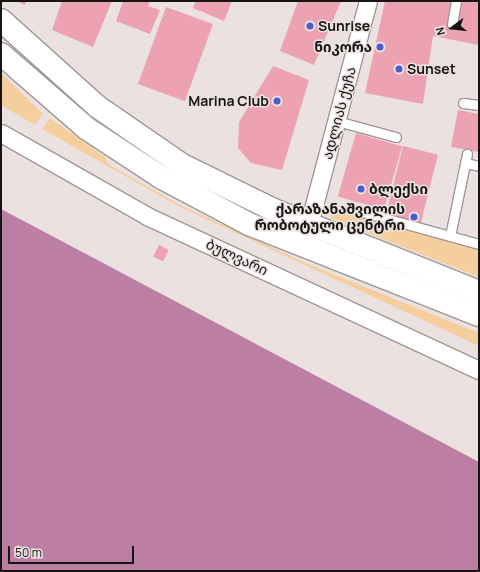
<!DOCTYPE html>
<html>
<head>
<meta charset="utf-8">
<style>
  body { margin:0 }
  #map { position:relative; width:480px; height:572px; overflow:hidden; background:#eae1e0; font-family:Manrope,"Noto Sans Georgian",sans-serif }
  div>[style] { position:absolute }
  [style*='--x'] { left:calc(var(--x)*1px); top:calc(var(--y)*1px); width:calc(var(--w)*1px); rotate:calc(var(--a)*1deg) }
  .green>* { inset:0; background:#f4cf9d }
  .water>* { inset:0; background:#bd7ea4 }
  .building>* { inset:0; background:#eda2b1; transform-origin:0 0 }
  .roads { filter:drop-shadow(1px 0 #9e9795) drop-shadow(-1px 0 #9e9795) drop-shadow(0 1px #9e9795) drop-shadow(0 -1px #9e9795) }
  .lane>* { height:9px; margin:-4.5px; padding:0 4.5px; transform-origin:4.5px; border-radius:4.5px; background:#fff }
  .street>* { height:17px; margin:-8.5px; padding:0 8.5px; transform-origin:8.5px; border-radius:8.5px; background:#fff }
  .secondary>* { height:22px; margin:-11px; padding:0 11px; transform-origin:11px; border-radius:11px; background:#fff }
  .dots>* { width:11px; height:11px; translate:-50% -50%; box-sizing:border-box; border:2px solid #eae1e0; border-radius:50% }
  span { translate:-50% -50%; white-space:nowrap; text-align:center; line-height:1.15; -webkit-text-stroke:3px #eae1e0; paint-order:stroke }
  .poi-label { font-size:14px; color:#171514; font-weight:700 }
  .left { translate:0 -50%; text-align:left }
  .right { translate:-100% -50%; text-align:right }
  .street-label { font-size:14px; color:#171514 }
  .frame { position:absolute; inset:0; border:2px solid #171514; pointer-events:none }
  .north { position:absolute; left:432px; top:8px; width:40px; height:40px; -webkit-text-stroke:3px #eae1e0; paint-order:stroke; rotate:255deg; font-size:11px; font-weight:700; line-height:16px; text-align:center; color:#171514 }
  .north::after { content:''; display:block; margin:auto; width:14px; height:18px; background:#171514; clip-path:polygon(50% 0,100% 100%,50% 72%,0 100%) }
  .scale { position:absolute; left:8px; top:546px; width:126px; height:18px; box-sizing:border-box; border:2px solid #171514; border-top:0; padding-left:5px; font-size:12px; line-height:14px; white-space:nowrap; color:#171514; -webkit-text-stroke:3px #eae1e0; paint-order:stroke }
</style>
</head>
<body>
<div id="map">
  <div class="green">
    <div style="clip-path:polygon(1px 73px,43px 114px,35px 125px,1px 105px)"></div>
    <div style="clip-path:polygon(50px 118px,105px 157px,108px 164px,178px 204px,310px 265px,479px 333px,479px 346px,180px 207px,42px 129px)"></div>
    <div style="clip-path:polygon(334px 207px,479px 247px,479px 277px,330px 218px)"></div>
  </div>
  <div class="water">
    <div style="clip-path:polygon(1px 209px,479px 462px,479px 571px,1px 571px)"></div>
  </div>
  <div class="building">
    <div style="clip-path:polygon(16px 1px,26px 1px,25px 5px)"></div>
    <div style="clip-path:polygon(62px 1px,112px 1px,93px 47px,52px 30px)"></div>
    <div style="clip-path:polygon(123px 1px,150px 1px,148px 6px,160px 10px,150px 34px,116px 21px)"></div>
    <div style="clip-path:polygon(196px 1px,232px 1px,224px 21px,193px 8px)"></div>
    <div style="clip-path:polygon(298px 1px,341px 1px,314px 65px,280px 51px)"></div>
    <div style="clip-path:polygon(385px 1px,479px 1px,479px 45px,433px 36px,423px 104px,365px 93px)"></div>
    <div style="left:166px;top:7px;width:50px;height:82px;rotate:20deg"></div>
    <div style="clip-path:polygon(273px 66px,309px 80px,282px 170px,251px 163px,238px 148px,239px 122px)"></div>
    <div style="clip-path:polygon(458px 110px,479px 114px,479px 152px,451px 147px)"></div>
    <div style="left:356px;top:133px;width:48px;height:66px;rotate:16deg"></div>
    <div style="left:403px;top:146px;width:36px;height:74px;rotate:14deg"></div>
    <div style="left:159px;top:245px;width:11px;height:13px;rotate:27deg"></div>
  </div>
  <div class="roads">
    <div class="lane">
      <div style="--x:452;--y:24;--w:23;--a:-80"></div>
      <div style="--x:463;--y:103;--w:16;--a:7"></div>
      <div style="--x:337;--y:121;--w:61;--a:15.2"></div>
      <div style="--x:465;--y:163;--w:14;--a:12"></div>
      <div style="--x:359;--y:211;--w:124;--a:15.4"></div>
      <div style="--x:450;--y:236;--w:84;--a:-78.3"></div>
    </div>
    <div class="street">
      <div style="--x:1;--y:133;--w:168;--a:29.6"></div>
      <div style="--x:147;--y:216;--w:366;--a:24.9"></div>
      <div style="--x:309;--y:224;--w:231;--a:-75.2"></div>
    </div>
    <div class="secondary">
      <div style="--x:1;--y:20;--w:130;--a:41.9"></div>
      <div style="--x:98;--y:107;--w:102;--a:34.6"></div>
      <div style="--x:182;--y:165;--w:102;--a:26.1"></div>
      <div style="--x:274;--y:210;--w:221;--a:21.8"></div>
      <div style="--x:1;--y:54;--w:113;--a:41"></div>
      <div style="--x:86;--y:128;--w:91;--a:33.3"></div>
      <div style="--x:162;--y:178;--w:98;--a:27.9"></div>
      <div style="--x:249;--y:224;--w:247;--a:21.6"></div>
    </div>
  </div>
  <div class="dots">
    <div style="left:310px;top:26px;background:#4f5ad0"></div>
    <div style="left:380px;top:47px;background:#4f5ad0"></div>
    <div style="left:399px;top:69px;background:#4f5ad0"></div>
    <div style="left:277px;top:101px;background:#4f5ad0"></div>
    <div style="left:361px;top:189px;background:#4f5ad0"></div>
    <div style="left:414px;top:217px;background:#4f5ad0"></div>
  </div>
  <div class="poi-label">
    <span class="left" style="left:318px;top:26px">Sunrise</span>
    <span class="right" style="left:372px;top:47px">ნიკორა</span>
    <span class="left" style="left:407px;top:69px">Sunset</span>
    <span class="right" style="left:269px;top:101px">Marina Club</span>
    <span class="left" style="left:369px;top:189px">ბლექსი</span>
    <span class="right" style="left:405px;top:217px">ქარაზანაშვილის<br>რობოტული ცენტრი</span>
  </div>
  <div class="street-label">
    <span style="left:339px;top:113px;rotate:-75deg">ადლიას ქუჩა</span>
    <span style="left:237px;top:257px;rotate:25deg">ბულვარი</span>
  </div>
  <div class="frame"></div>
  <div class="north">N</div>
  <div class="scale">50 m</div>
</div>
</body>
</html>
